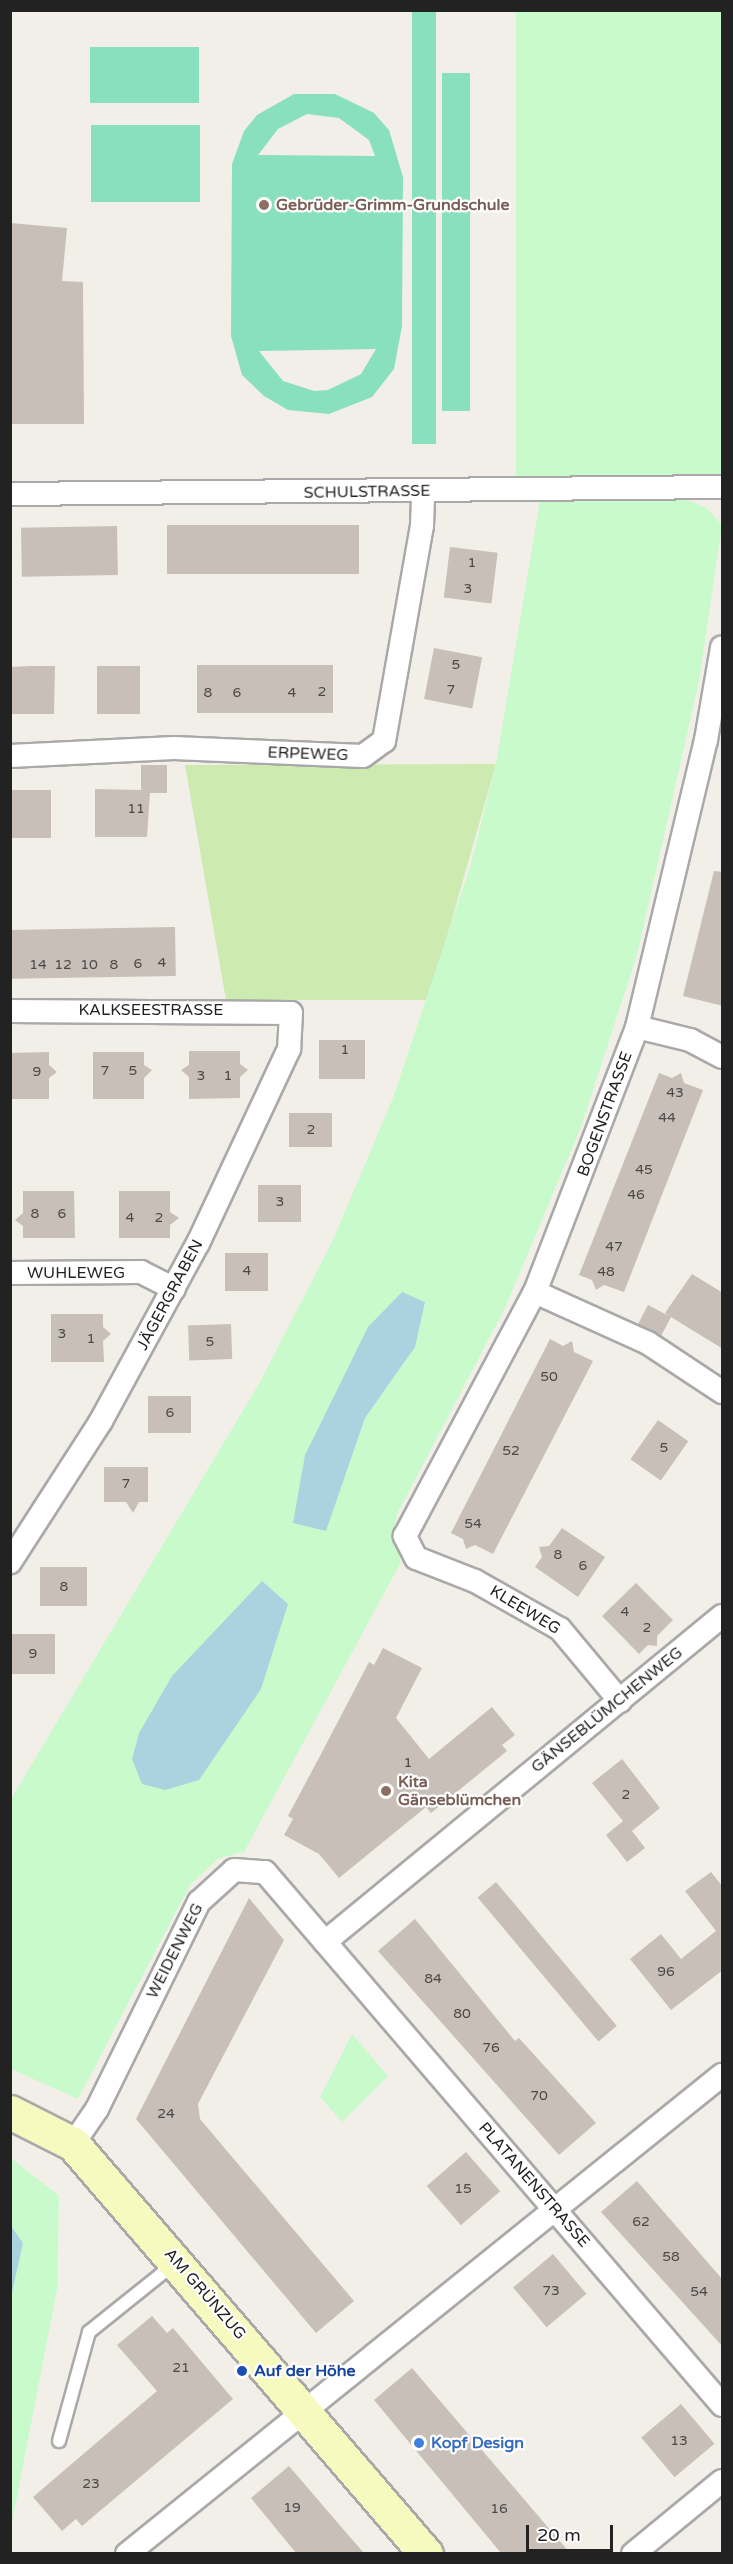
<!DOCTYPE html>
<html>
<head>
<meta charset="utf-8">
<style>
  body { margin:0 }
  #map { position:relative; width:733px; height:2564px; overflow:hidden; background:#f2efe9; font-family:"Varela Round",sans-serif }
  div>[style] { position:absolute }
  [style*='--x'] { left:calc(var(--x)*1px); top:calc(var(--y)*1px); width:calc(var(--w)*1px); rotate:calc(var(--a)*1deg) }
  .grass>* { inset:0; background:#cdebb0 }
  .park>* { inset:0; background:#c8facc; transform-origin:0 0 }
  .pitch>* { inset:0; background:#88e0be; transform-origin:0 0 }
  .water>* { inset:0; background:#aad3df }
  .building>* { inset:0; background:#c7bfb8; transform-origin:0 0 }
  .roads { filter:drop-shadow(2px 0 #a9a9a9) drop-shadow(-2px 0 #a9a9a9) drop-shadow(0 2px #a9a9a9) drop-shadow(0 -2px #a9a9a9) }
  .lane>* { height:12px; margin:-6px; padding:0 6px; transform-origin:6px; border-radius:6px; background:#fff }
  .street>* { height:22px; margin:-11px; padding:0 11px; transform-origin:11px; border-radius:11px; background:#fff }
  .secondary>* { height:33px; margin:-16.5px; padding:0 16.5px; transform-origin:16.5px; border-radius:16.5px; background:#f7fabf }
  .dots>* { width:16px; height:16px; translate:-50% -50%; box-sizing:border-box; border:3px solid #fff; border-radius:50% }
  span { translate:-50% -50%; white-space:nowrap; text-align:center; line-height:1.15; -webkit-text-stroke:4.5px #fff; paint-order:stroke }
  .number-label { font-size:14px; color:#4b4948 }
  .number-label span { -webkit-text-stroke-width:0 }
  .education-label { font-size:16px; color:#785e54; font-weight:700 }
  .left { translate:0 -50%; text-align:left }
  .street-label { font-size:16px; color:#222 }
  .transit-label { font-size:16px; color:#164399; font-weight:700 }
  .shop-label { font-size:16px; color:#366cbe; font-weight:700 }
  .frame { position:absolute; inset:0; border:12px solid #222; pointer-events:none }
  .scale { position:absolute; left:526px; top:2525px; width:87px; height:27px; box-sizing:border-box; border:3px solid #222; border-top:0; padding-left:8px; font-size:18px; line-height:21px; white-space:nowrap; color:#222; -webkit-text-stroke:4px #fff; paint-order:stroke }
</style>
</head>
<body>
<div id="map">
  <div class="grass">
    <div style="clip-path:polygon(496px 764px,429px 1000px,226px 1000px,185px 765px)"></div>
  </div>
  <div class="park">
    <div style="left:516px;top:11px;width:206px;height:469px"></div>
    <div style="clip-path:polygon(evenodd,687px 500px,707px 508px,722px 525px,699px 681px,637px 955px,581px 1127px,505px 1308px,398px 1512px,393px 1532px,401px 1562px,244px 1852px,219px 1858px,190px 1885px,78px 2099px,11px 2069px,11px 1799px,260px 1382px,333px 1240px,393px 1098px,471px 864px,496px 764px,540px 501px,687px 500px,368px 1327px,415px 1347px,365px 1418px,326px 1530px,294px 1523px,305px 1455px,368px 1327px,687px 500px,172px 1676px,132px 1759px,139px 1733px,172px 1676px)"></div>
    <div style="clip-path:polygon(352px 2034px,388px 2076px,342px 2122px,320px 2097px)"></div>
    <div style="clip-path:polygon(11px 2158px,59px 2196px,57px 2289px,11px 2528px,10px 2297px,23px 2243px,11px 2226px)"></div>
  </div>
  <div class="pitch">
    <div style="left:412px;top:11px;width:24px;height:433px"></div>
    <div style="left:90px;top:47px;width:109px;height:56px"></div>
    <div style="left:442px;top:73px;width:28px;height:338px"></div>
    <div style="clip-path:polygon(evenodd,294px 94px,335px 94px,374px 113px,389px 130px,403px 177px,402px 326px,394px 369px,372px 397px,329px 414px,288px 410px,264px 396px,242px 375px,231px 336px,232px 164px,244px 131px,257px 115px,294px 94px,307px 114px,339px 118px,369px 140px,375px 156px,258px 155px,278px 129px,307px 114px,294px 94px,376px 349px,361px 374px,328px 390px,314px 391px,283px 381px,259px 351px,376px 349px)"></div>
    <div style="left:91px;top:125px;width:109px;height:77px"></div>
  </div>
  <div class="water">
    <div style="clip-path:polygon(402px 1292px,425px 1302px,415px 1347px,365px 1418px,326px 1531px,293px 1523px,305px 1455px,368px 1327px)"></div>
    <div style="clip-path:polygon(262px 1581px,288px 1604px,261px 1689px,199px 1780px,165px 1790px,142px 1784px,132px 1759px,139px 1733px,172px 1676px)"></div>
    <div style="clip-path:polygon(11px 2226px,23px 2243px,11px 2297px)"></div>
  </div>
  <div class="building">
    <div style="clip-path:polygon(10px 223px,67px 228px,62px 281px,83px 282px,84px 424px,10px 424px)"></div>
    <div style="left:359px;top:525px;width:49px;height:192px;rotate:90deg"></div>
    <div style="left:117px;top:526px;width:49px;height:96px;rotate:89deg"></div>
    <div style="left:450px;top:547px;width:48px;height:51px;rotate:7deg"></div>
    <div style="left:434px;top:648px;width:49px;height:52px;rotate:11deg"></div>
    <div style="left:333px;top:665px;width:48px;height:136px;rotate:90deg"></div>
    <div style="clip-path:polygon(31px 666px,55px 666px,54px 714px,10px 714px,10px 667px)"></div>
    <div style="left:97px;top:666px;width:43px;height:48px"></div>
    <div style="clip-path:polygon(141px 765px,167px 765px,167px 793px,150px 793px,147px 837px,95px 837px,95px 789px,141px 790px)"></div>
    <div style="left:10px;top:790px;width:41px;height:48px"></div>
    <div style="clip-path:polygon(714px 871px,723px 872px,723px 1006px,683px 996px)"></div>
    <div style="left:175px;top:927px;width:49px;height:165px;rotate:89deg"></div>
    <div style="left:319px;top:1040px;width:46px;height:39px"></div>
    <div style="clip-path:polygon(189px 1051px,240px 1051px,240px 1064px,248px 1070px,240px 1077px,240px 1098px,189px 1099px,189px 1077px,181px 1070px,189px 1065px)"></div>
    <div style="clip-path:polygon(49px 1052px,49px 1065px,57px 1072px,49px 1078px,49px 1099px,10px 1099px,10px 1053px)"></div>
    <div style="clip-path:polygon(93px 1052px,144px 1052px,144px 1065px,152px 1070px,144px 1078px,144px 1099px,93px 1099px)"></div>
    <div style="clip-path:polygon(659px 1073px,672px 1078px,681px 1073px,684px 1083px,703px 1090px,624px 1292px,604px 1285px,596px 1290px,592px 1280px,579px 1275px)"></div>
    <div style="left:332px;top:1113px;width:34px;height:43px;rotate:90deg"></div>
    <div style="left:258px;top:1185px;width:43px;height:37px"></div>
    <div style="clip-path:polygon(23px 1191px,74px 1191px,75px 1238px,23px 1238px,23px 1226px,15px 1220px,23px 1213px)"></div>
    <div style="clip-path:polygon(119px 1191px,170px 1191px,170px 1212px,179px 1218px,170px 1225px,170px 1238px,119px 1238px)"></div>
    <div style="left:225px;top:1253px;width:43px;height:38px"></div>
    <div style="clip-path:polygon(692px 1274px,723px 1293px,723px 1349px,671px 1317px,661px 1336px,638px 1324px,648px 1305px,669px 1316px,665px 1313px)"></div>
    <div style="clip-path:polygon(51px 1314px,103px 1314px,103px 1327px,111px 1334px,103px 1341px,104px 1362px,51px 1362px)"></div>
    <div style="left:231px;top:1324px;width:35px;height:43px;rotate:88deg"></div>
    <div style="clip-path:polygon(550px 1339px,563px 1346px,572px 1341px,574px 1352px,593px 1361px,493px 1554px,475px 1545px,466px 1549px,463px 1539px,451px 1533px)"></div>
    <div style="left:148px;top:1396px;width:43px;height:37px"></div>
    <div style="left:658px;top:1420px;width:37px;height:48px;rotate:35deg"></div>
    <div style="clip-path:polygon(104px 1467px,148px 1467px,148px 1502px,139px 1502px,133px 1513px,126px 1502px,104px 1502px)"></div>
    <div style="clip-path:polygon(562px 1528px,605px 1557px,578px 1597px,535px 1567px,542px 1557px,539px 1547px,549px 1546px)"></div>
    <div style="left:40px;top:1567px;width:47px;height:39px"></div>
    <div style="clip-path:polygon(636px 1583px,673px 1620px,657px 1636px,657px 1646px,648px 1645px,639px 1654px,602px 1616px)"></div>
    <div style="left:10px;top:1634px;width:45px;height:40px"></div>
    <div style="clip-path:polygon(383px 1648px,422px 1668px,396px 1718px,429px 1759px,492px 1707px,515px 1735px,502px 1745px,507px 1751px,431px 1813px,426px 1807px,339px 1878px,319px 1854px,284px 1835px,293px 1819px,288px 1816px,321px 1754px,369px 1662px,374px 1665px)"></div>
    <div style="clip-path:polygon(622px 1759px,660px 1808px,632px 1831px,645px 1848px,627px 1862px,606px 1835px,623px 1821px,592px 1783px)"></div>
    <div style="clip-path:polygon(711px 1872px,723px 1887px,723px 1970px,671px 2010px,630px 1959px,661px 1934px,681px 1959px,716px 1931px,685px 1891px)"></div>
    <div style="left:496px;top:1882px;width:188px;height:24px;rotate:50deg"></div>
    <div style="clip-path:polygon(249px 1898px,284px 1940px,198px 2104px,200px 2119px,354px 2301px,316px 2333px,136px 2119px)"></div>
    <div style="clip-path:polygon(415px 1919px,515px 2041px,519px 2038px,596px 2123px,559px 2155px,378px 1951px)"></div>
    <div style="left:466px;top:2152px;width:52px;height:52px;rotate:49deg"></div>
    <div style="clip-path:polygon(637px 2181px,723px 2280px,723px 2347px,601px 2212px)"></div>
    <div style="left:553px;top:2254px;width:52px;height:52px;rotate:50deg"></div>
    <div style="clip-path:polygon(152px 2316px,167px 2333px,173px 2328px,233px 2399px,82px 2526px,76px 2519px,62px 2531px,33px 2497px,157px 2391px,117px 2345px)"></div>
    <div style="clip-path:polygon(412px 2368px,493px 2463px,570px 2553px,501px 2553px,374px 2400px)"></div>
    <div style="left:681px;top:2404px;width:52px;height:52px;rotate:50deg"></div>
    <div style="clip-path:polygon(289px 2466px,343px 2529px,364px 2553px,296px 2553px,251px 2498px)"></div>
  </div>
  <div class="roads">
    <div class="lane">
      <div style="--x:59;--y:2441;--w:113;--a:-74.6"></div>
      <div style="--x:89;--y:2332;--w:109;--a:-38.7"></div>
    </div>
    <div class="street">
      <div style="--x:10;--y:494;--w:712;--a:-0.56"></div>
      <div style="--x:10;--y:756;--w:164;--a:-2.8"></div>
      <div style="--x:174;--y:748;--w:189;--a:2.4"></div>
      <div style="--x:363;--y:756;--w:26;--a:-36"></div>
      <div style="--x:384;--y:741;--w:218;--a:-80"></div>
      <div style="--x:422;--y:526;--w:34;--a:-88"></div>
      <div style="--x:10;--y:1011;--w:281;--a:0.4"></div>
      <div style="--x:291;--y:1013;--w:36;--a:93"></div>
      <div style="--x:289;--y:1049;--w:214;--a:115.1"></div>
      <div style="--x:198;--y:1243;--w:203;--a:118.6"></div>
      <div style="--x:101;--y:1421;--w:168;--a:122.8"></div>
      <div style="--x:637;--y:1027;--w:55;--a:13.8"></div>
      <div style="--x:690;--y:1040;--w:36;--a:28"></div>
      <div style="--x:10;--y:1273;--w:131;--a:-0.4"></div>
      <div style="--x:141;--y:1272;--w:37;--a:27"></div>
      <div style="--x:535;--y:1292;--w:124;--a:24.3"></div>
      <div style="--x:648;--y:1343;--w:89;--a:33.5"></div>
      <div style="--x:620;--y:1701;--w:94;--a:-129.8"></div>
      <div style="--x:560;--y:1629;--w:98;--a:-150.5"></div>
      <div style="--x:475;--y:1581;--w:63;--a:-158.7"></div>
      <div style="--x:416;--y:1558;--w:25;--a:-117"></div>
      <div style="--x:405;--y:1536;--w:276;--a:-62"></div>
      <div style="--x:535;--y:1292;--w:284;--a:-68.9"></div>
      <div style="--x:637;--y:1027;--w:295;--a:-76.5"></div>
      <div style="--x:706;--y:740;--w:94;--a:-80.2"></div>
      <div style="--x:325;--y:1942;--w:514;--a:-39.39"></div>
      <div style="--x:73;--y:2144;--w:42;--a:-55.6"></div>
      <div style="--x:97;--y:2109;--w:231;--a:-63.8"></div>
      <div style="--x:199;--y:1902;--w:47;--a:-42.4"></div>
      <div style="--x:234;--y:1870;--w:31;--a:4"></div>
      <div style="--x:265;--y:1872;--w:702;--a:49.39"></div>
      <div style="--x:127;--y:2554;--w:764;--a:-38.84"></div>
      <div style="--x:633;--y:2554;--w:115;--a:-39.4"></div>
    </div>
    <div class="secondary">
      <div style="--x:10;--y:2112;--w:71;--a:26.9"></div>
      <div style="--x:73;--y:2144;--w:541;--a:49.27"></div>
    </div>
  </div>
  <div class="dots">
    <div style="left:264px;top:205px;background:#8d6e63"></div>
    <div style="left:386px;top:1791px;background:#8d6e63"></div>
    <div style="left:242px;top:2371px;background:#1a4fb4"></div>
    <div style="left:419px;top:2443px;background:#3f7fe0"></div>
  </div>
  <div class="number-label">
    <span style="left:472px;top:563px">1</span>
    <span style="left:468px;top:589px">3</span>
    <span style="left:456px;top:665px">5</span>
    <span style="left:451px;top:690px">7</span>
    <span style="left:322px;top:692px">2</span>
    <span style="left:208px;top:693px">8</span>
    <span style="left:237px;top:693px">6</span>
    <span style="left:292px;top:693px">4</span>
    <span style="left:136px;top:809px">11</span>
    <span style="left:162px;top:963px">4</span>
    <span style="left:138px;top:964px">6</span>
    <span style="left:38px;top:965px">14</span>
    <span style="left:63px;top:965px">12</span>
    <span style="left:89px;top:965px">10</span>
    <span style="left:114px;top:965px">8</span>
    <span style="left:345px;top:1050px">1</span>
    <span style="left:105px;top:1071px">7</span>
    <span style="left:133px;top:1071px">5</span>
    <span style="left:37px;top:1072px">9</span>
    <span style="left:201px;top:1076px">3</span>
    <span style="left:228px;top:1076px">1</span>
    <span style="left:675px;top:1093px">43</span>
    <span style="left:667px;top:1118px">44</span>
    <span style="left:311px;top:1130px">2</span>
    <span style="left:644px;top:1170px">45</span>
    <span style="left:636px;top:1195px">46</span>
    <span style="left:280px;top:1202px">3</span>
    <span style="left:35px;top:1214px">8</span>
    <span style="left:62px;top:1214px">6</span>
    <span style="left:130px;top:1218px">4</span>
    <span style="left:159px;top:1218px">2</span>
    <span style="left:614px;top:1247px">47</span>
    <span style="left:247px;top:1271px">4</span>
    <span style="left:606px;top:1272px">48</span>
    <span style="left:62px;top:1334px">3</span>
    <span style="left:91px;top:1339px">1</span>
    <span style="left:210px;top:1342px">5</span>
    <span style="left:549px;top:1377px">50</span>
    <span style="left:170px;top:1413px">6</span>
    <span style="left:664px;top:1448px">5</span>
    <span style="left:511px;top:1451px">52</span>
    <span style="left:126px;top:1484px">7</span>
    <span style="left:473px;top:1524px">54</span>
    <span style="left:558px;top:1555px">8</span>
    <span style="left:583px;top:1566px">6</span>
    <span style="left:64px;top:1587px">8</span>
    <span style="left:625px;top:1612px">4</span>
    <span style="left:647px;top:1628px">2</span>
    <span style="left:33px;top:1654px">9</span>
    <span style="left:408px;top:1763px">1</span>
    <span style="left:626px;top:1795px">2</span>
    <span style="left:666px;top:1972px">96</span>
    <span style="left:433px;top:1979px">84</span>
    <span style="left:462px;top:2014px">80</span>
    <span style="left:491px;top:2048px">76</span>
    <span style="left:539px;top:2096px">70</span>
    <span style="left:166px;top:2114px">24</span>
    <span style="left:463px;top:2189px">15</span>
    <span style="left:641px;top:2222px">62</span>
    <span style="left:671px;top:2257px">58</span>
    <span style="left:551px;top:2291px">73</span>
    <span style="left:699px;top:2292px">54</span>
    <span style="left:181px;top:2368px">21</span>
    <span style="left:679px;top:2441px">13</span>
    <span style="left:91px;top:2484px">23</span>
    <span style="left:292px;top:2508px">19</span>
    <span style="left:499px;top:2509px">16</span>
  </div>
  <div class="education-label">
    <span class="left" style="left:276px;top:205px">Gebrüder-Grimm-Grundschule</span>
    <span class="left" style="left:398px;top:1791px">Kita<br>Gänseblümchen</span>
  </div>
  <div class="street-label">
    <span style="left:367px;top:492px;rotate:-1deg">SCHULSTRASSE</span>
    <span style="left:308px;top:754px;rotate:2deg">ERPEWEG</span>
    <span style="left:151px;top:1010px">KALKSEESTRASSE</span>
    <span style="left:605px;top:1114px;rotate:-70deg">BOGENSTRASSE</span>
    <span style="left:76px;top:1273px">WUHLEWEG</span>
    <span style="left:170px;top:1295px;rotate:-62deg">JÄGERGRABEN</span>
    <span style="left:525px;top:1610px;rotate:31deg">KLEEWEG</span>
    <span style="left:607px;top:1710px;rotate:-39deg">GÄNSEBLÜMCHENWEG</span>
    <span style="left:175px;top:1951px;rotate:-63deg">WEIDENWEG</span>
    <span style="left:534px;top:2185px;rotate:49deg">PLATANENSTRASSE</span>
    <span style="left:205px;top:2294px;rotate:49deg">AM GRÜNZUG</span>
  </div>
  <div class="transit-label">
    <span class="left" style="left:254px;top:2371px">Auf der Höhe</span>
  </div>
  <div class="shop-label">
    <span class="left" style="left:431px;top:2443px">Kopf Design</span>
  </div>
  <div class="frame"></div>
  <div class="scale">20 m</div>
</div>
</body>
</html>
